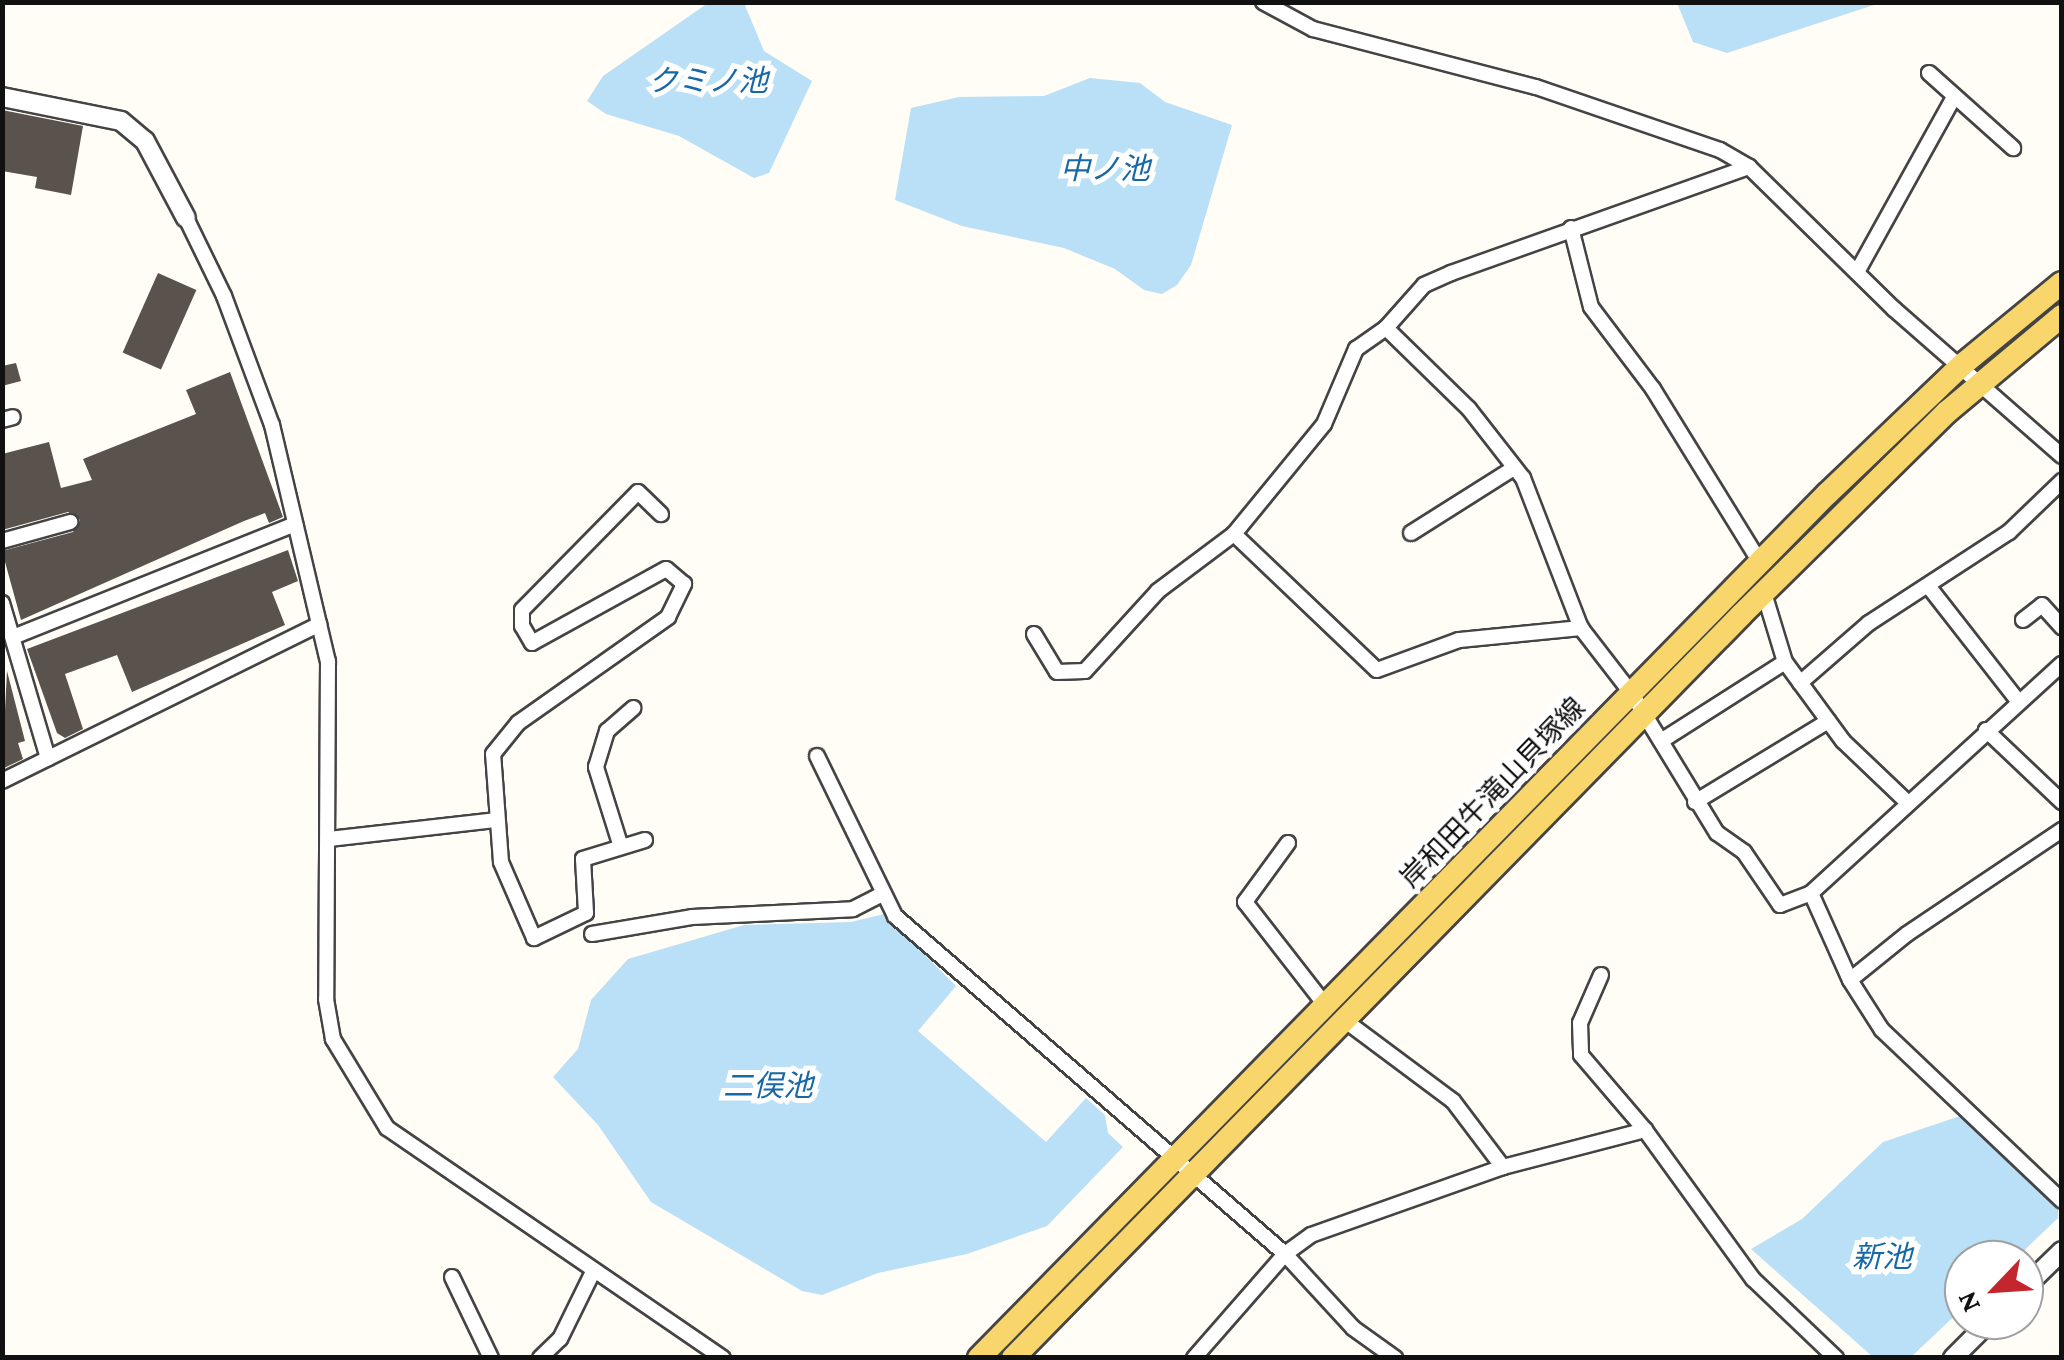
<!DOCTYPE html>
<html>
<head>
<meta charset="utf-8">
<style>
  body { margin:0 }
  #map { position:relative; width:2064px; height:1360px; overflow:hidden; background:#fffdf5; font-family:"Crimson Pro","Noto Sans JP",serif }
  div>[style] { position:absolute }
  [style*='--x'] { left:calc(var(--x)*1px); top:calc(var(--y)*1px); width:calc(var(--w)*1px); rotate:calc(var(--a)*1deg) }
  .water>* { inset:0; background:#b9e0f7 }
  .building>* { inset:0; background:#5a524d; transform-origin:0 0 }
  .roads { filter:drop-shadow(2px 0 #444) drop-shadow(-2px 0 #444) drop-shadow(0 2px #444) drop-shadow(0 -2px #444) }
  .minor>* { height:14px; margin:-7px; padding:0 7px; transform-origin:7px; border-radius:7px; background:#fff }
  .tertiary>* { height:18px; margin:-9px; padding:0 9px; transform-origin:9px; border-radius:9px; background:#fff }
  .primary>* { height:22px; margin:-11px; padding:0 11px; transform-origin:11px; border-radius:11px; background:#f9d66b }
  span { translate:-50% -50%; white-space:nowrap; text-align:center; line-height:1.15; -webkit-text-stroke:10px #fff; paint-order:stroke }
  .street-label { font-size:28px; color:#111 }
  .water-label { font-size:30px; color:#1768a6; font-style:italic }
  .frame { position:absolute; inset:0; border:5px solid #111; pointer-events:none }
  .north { position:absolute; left:1944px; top:1240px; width:100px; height:100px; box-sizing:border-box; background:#fff; border:2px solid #a0a0a0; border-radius:50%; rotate:245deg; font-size:28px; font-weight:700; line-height:40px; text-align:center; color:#111 }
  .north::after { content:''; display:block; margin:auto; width:35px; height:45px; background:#c4262e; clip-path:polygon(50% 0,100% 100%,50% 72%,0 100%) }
</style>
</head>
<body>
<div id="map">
  <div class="water">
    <div style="clip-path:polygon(708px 3px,744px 3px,764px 51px,812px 81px,769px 173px,754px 178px,679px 136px,606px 114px,587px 101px,603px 76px)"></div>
    <div style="clip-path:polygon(1677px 3px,1677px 2px,1880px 3px,1727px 53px,1693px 42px)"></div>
    <div style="clip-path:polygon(1090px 78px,1140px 83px,1165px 102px,1232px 125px,1191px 265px,1177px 285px,1162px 294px,1144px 290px,1115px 269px,1064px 248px,962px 226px,895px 200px,911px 108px,959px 97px,1044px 96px)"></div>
    <div style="clip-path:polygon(884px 914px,956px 986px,918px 1031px,1046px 1142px,1086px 1098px,1105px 1115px,1108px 1133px,1123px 1147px,1047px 1226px,967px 1254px,878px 1273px,822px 1295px,802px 1291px,651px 1202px,598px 1125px,553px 1077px,578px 1049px,591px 1000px,628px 959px,744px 925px,851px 922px)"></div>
    <div style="clip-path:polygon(1960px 1116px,2058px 1207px,2058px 1218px,2014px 1260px,1964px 1260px,1964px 1307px,1911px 1357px,1873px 1357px,1751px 1249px,1802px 1219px,1883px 1142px)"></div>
  </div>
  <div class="building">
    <div style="clip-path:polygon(2px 110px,83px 126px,71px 195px,35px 188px,37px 177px,2px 171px)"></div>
    <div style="left:158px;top:273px;width:42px;height:87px;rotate:24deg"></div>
    <div style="clip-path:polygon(16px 363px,21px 381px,2px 386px,2px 366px)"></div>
    <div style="clip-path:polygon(230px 372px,283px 517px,269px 523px,265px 513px,244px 521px,21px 620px,2px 551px,73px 532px,80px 520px,68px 512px,2px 530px,2px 454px,49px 442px,61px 488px,92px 480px,83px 459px,196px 414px,186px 390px)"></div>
    <div style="clip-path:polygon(288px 550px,298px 581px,272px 592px,285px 625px,132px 692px,117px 655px,65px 674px,83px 729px,65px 738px,57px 733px,27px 649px)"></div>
    <div style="clip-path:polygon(7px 671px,25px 741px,18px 743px,23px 759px,2px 769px)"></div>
  </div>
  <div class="roads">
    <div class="minor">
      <div style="--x:1263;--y:2;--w:57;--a:28.4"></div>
      <div style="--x:1313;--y:29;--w:230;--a:14.6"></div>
      <div style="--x:1536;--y:87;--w:194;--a:18.9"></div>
      <div style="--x:1720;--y:150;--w:34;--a:30"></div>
      <div style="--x:1749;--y:167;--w:203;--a:44.4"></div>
      <div style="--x:1894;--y:309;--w:223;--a:41.2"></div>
      <div style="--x:1929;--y:73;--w:113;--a:41.8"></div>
      <div style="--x:186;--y:218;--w:87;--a:64"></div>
      <div style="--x:224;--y:296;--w:138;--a:69.6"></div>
      <div style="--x:272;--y:425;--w:243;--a:76.7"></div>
      <div style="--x:328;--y:661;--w:338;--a:90.3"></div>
      <div style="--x:326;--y:999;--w:41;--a:80.1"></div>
      <div style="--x:333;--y:1039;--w:104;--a:58.8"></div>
      <div style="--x:387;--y:1128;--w:407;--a:34.4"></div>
      <div style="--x:1571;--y:228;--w:81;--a:75.8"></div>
      <div style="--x:1591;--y:307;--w:103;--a:52.9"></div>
      <div style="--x:1653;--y:389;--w:203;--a:58.3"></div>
      <div style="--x:1857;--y:272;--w:198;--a:-61"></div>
      <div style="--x:1386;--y:328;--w:57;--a:-48.5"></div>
      <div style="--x:1424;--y:285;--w:30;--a:-24"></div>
      <div style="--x:1451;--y:273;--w:316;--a:-19.6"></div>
      <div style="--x:2;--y:420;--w:11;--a:-15"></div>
      <div style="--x:1411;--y:533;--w:122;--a:-32.3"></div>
      <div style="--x:1234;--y:534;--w:197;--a:43.6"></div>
      <div style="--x:1377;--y:670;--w:87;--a:-20.1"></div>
      <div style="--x:1459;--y:640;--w:123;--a:-5.6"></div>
      <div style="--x:2;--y:541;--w:71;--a:-15.6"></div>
      <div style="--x:1929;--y:587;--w:145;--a:52"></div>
      <div style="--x:1764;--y:593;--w:72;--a:73.1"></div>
      <div style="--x:1785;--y:662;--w:98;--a:53.7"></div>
      <div style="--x:1843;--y:741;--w:90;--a:43.6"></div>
      <div style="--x:2;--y:603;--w:162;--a:73.5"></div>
      <div style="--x:2023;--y:620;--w:24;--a:-38"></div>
      <div style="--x:2042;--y:605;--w:30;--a:48"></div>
      <div style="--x:1034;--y:634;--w:44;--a:58.8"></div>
      <div style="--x:1057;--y:672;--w:28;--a:-2"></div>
      <div style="--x:1085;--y:671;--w:108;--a:-47.6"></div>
      <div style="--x:1158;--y:591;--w:95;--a:-36.9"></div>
      <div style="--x:1234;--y:534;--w:142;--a:-50.7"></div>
      <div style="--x:1324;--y:424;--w:82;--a:-66.9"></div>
      <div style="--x:1356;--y:349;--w:37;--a:-35"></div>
      <div style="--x:1386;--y:328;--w:116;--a:44.3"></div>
      <div style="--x:1469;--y:409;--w:88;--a:52"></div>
      <div style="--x:1523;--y:478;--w:161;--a:68.9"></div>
      <div style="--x:1581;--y:628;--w:83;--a:52.3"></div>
      <div style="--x:1632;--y:694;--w:163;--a:58.6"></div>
      <div style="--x:1717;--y:833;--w:33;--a:35"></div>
      <div style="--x:1744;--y:852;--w:64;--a:55.8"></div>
      <div style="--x:1780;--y:905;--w:33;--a:-21"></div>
      <div style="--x:1811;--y:893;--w:95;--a:65.9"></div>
      <div style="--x:1850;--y:980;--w:59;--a:57.4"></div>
      <div style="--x:1882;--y:1030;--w:248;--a:43.5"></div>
      <div style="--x:13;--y:637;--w:304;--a:-21.8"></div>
      <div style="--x:1800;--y:683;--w:91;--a:-41"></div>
      <div style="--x:1869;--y:623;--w:167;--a:-33"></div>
      <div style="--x:2009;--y:532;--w:74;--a:-43.9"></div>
      <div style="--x:1986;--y:730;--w:105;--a:43.5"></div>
      <div style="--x:1661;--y:741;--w:147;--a:-32.5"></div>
      <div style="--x:817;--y:756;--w:178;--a:64"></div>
      <div style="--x:895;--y:916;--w:516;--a:40.91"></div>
      <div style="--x:1285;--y:1254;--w:100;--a:47.4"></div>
      <div style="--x:1353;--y:1328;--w:52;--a:35.5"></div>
      <div style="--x:2;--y:781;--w:354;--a:-26.3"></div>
      <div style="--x:1695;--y:802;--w:156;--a:-31.3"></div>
      <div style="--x:329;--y:839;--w:167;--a:-6.5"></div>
      <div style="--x:645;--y:840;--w:65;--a:163"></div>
      <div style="--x:583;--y:859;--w:54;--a:86.8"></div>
      <div style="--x:586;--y:913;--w:58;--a:154.3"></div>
      <div style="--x:534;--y:938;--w:83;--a:-113.5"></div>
      <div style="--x:501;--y:862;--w:108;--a:-94.2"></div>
      <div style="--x:493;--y:754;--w:40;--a:-51"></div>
      <div style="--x:518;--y:723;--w:184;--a:-35.2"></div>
      <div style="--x:668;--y:617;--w:37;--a:-64"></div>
      <div style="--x:684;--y:584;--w:23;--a:-140"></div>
      <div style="--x:666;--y:569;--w:153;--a:151.1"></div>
      <div style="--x:532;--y:643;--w:20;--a:-120"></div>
      <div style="--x:522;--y:626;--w:16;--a:-90"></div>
      <div style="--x:522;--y:610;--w:165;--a:-45.5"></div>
      <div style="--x:638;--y:492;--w:32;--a:44"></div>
      <div style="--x:1288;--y:843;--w:73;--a:126.1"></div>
      <div style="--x:1245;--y:902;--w:132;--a:52.1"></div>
      <div style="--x:621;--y:847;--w:84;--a:-107.4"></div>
      <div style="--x:596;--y:767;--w:38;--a:-73"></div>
      <div style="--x:607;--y:731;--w:35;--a:-41"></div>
      <div style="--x:1811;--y:893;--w:340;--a:-42.4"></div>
      <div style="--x:592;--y:934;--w:101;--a:-9.6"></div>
      <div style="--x:692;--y:917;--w:161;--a:-2.8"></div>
      <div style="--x:853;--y:909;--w:33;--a:-27"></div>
      <div style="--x:1601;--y:975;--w:52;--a:113.6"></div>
      <div style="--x:1580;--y:1023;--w:32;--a:88"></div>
      <div style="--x:1581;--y:1055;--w:99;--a:49.5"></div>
      <div style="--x:1850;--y:980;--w:73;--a:-38.9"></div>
      <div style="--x:1907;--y:934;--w:187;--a:-33.9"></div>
      <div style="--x:1343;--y:1019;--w:137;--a:36.7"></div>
      <div style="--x:1453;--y:1101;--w:83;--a:52.9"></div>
      <div style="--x:452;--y:1277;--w:90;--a:64.3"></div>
      <div style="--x:540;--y:1358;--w:28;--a:-44"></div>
      <div style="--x:560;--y:1339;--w:75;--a:-63.8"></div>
      <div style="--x:1194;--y:1358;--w:138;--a:-48.8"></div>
      <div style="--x:1285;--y:1254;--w:32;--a:-36"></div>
      <div style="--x:1311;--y:1235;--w:204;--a:-19.5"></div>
      <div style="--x:1503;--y:1167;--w:147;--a:-14.6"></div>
      <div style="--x:1645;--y:1130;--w:184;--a:54.1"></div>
      <div style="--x:1753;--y:1279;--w:115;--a:43.6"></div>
    </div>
    <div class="tertiary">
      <div style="--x:2;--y:97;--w:121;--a:11.4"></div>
      <div style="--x:121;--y:121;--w:31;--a:40"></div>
      <div style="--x:145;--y:141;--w:87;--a:62"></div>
      <div style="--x:2024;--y:1288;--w:53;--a:-44.2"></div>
      <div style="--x:1953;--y:1358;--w:54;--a:-45"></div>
    </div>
    <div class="primary">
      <div style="--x:979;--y:1358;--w:1211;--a:-45.54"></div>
      <div style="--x:1827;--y:494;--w:187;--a:-43.7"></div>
      <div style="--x:1962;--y:365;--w:129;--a:-39.4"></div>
      <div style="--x:1013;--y:1358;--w:1040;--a:-45.58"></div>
      <div style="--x:1741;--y:615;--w:289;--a:-44.6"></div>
      <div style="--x:1947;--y:412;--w:150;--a:-39.9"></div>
    </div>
  </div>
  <div class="street-label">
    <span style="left:1493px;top:793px;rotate:-46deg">岸和田牛滝山貝塚線</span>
  </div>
  <div class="water-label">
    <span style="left:708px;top:81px">クミノ池</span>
    <span style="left:1105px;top:169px">中ノ池</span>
    <span style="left:768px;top:1086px">二俣池</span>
    <span style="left:1882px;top:1257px">新池</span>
  </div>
  <div class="frame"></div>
  <div class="north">N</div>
</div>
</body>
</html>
